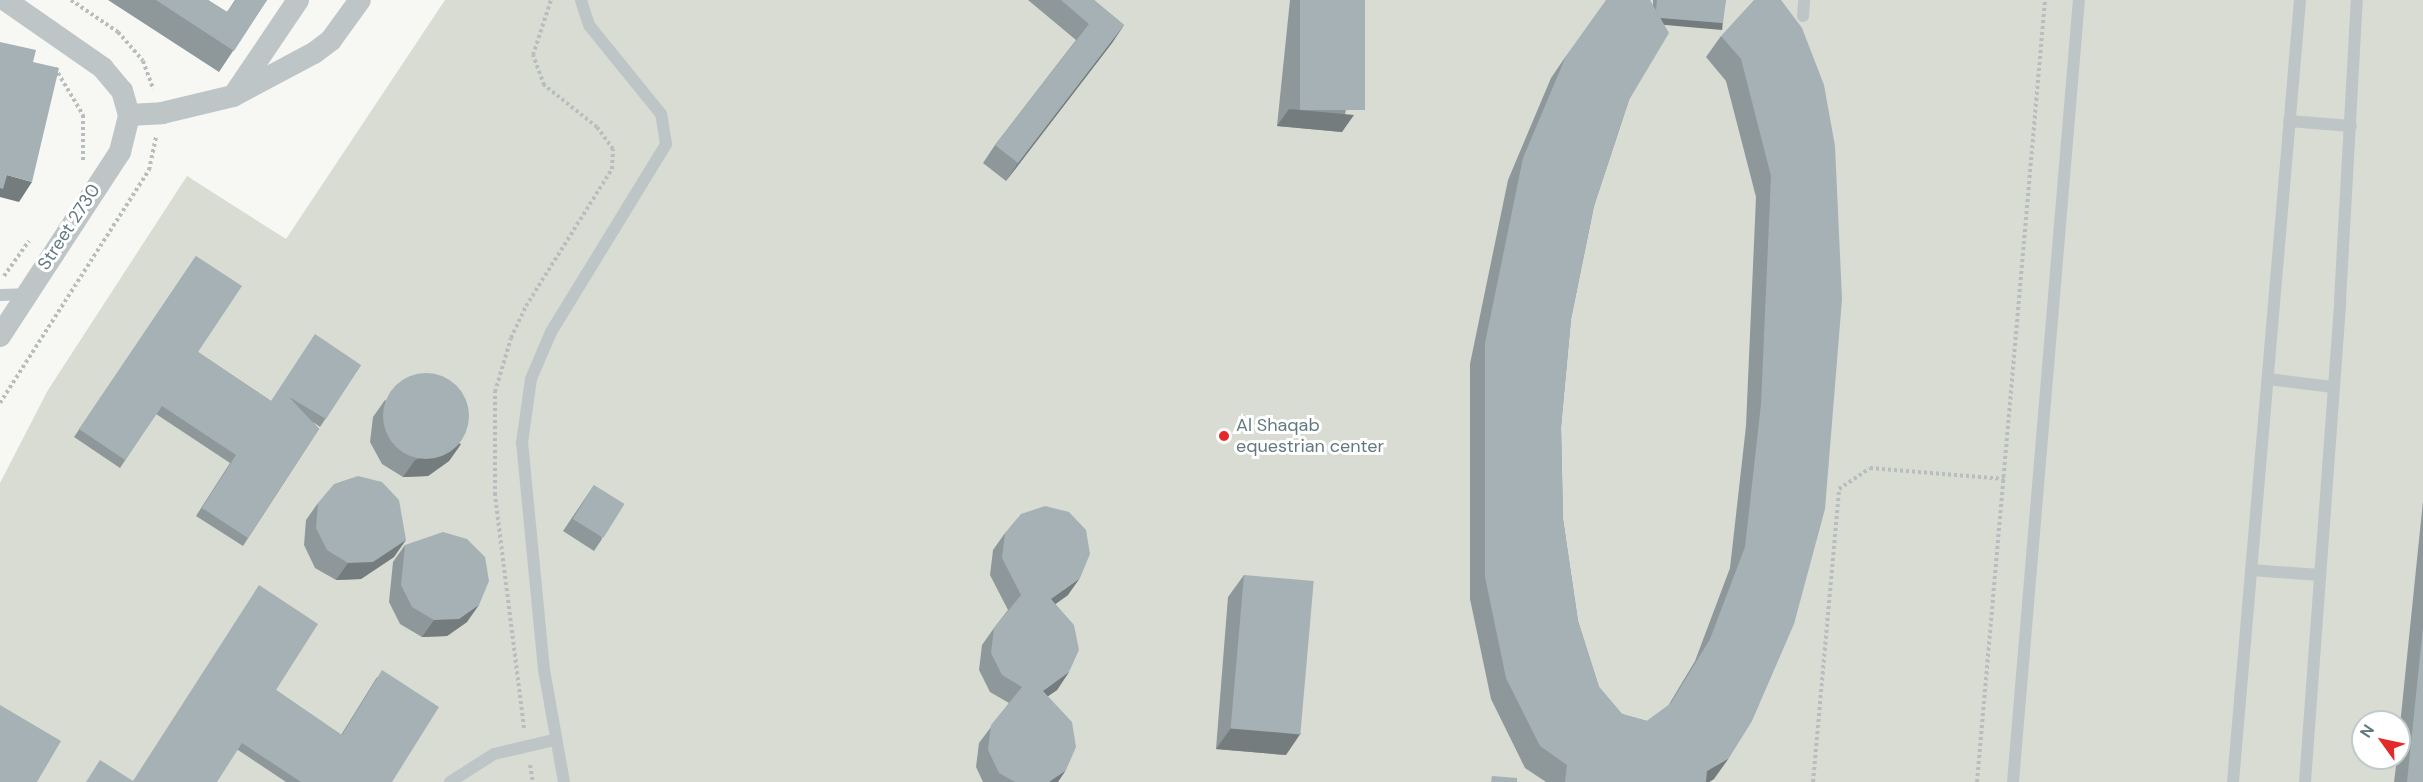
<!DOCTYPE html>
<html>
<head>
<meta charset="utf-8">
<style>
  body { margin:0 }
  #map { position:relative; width:2423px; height:782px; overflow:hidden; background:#f7f7f4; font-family:"DM Sans",sans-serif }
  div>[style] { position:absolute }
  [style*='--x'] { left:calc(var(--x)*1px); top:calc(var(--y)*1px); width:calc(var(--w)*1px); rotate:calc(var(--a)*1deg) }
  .green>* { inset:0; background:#d8dcd3 }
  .path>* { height:4px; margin-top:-2px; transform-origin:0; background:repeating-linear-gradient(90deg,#b8bdbf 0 3px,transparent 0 6px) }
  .service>* { height:12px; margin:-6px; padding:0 6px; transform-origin:6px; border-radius:6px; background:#bec5c7 }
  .minor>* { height:22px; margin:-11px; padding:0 11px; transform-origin:11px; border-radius:11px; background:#bec5c7 }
  .wall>* { inset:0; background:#8e989b }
  .shaded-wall>* { inset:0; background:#747c7e; transform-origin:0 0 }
  .building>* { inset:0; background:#a5b1b4; transform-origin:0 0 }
  .round { border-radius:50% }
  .dots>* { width:16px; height:16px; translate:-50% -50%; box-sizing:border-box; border:3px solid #fff; border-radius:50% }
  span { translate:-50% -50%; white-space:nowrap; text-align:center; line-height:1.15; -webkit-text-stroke:6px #fff; paint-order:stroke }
  .street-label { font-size:18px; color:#627a7f }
  .poi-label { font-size:18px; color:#627a7f }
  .left { translate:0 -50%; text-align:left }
  .north { position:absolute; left:2351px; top:710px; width:60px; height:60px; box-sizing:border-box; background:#fff; border:2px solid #c0cacc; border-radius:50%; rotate:303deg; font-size:16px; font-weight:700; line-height:24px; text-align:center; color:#627a7f }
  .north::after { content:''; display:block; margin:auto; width:21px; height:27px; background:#e32929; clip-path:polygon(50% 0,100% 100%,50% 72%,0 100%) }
</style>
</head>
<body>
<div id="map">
  <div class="green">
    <div style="clip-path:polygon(evenodd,445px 0,2423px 0,2423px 782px,0 782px,0 483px,48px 390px,187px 176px,286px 239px,445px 0,2363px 722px,2399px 722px,2399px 758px,2363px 758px,2363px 722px)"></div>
  </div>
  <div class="path">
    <div style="--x:71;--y:0;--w:57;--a:34.2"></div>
    <div style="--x:118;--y:32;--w:38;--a:49"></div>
    <div style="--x:143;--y:61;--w:30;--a:70"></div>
    <div style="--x:55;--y:68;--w:55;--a:59.2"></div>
    <div style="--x:83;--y:115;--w:45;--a:90"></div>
    <div style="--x:4;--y:276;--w:43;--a:-54.5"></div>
    <div style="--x:0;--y:403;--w:277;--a:-57.4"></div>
    <div style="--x:149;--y:170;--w:35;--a:-78"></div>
    <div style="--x:524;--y:728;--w:235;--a:-97.1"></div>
    <div style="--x:495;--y:495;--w:103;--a:-90"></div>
    <div style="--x:495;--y:392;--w:56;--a:-73.5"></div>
    <div style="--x:511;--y:338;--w:35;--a:-65"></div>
    <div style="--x:526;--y:306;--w:162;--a:-57.9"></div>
    <div style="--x:612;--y:169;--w:20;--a:-87"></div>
    <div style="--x:613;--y:149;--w:27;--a:-126"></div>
    <div style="--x:597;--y:127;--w:68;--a:-141.6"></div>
    <div style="--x:544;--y:85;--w:32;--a:-110"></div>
    <div style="--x:533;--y:55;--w:58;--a:-71.9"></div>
    <div style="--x:530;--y:765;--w:17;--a:80"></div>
    <div style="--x:1813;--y:782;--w:294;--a:-84.9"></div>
    <div style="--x:1839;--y:489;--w:37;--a:-34"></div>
    <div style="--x:1870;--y:468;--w:135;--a:4.7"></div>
    <div style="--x:1977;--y:782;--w:785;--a:-85.03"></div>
  </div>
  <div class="service">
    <div style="--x:1803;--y:16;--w:16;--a:-86"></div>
    <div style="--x:2289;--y:121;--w:62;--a:4.6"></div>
    <div style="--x:0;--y:295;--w:25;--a:-2"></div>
    <div style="--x:2268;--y:379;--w:65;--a:7"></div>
    <div style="--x:2251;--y:570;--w:69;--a:4.1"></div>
    <div style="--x:450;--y:782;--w:52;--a:-32.5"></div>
    <div style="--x:494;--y:754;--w:62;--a:-13.1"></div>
    <div style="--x:564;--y:782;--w:114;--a:-100.1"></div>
    <div style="--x:544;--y:670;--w:228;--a:-95.5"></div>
    <div style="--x:522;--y:443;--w:65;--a:-82"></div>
    <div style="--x:531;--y:379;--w:51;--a:-66.9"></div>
    <div style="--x:551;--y:332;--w:220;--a:-58.5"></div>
    <div style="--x:666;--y:144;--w:30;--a:-99"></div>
    <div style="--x:661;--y:114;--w:114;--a:-129"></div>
    <div style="--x:589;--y:25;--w:26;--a:-108"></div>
    <div style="--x:2013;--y:782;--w:785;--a:-85.18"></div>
    <div style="--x:2233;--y:782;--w:785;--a:-85.1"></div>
    <div style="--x:2305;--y:782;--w:482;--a:-85.8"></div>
    <div style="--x:2340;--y:301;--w:301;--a:-86.8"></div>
  </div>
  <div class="minor">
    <div style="--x:236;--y:92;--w:111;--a:-56"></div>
    <div style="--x:129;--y:115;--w:33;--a:-3"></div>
    <div style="--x:162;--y:113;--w:73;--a:-13.5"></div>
    <div style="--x:233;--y:96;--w:92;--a:-28"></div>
    <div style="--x:314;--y:53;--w:21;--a:-37"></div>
    <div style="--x:331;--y:40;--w:49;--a:-54.1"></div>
    <div style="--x:0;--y:336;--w:220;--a:-56.9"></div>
    <div style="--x:120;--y:152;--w:38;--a:-76"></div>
    <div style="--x:129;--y:115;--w:25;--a:-106"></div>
    <div style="--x:122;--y:91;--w:30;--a:-130"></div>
    <div style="--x:103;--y:68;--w:119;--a:-145.2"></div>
  </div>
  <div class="wall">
    <div style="clip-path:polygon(108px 0,208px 0,227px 12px,235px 0,267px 0,219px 72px)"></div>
    <div style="clip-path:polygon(1028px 0,1094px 0,1124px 25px,1112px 43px,1006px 181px,983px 163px,995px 145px,1076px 40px)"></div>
    <div style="clip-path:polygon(1290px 0,1365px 0,1342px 132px,1277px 126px)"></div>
    <div style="clip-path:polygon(1653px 0,1726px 0,1719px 29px,1664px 24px,1629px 100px,1594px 206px,1571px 319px,1561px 427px,1563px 519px,1578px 621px,1599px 687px,1622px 714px,1647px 721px,1668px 706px,1695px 661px,1730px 568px,1746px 426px,1756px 197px,1726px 81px,1706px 57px,1721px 36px,1824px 85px,1714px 779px,1709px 782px,1546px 782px,1525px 768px,1491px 699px,1470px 599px,1470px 364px,1508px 180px,1551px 78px,1566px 56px,1653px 5px)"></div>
    <div style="clip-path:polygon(196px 256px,198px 352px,271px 401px,361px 365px,320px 427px,313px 422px,319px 429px,243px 546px,196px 516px,230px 463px,156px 414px,120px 468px,74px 437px)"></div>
    <div style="clip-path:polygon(385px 400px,461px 444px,449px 461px,428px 476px,403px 477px,382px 464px,370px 442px,373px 417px)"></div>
    <div style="clip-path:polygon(594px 485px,602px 539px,594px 551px,563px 531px)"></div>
    <div style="clip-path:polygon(2423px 501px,2423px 782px,2394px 782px,2397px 758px,2399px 758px,2399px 735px)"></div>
    <div style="clip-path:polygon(318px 503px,394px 557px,361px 579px,336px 580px,315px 568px,304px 545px,306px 520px)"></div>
    <div style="clip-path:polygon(1005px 533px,1068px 595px,1055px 604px,1069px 672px,1057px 690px,1048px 696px,1058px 782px,983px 782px,976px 767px,979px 743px,1009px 703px,990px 692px,979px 670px,982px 645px,994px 628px,1008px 610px,990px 575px,993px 550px)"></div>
    <div style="clip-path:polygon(405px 545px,467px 622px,447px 636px,422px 637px,400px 624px,389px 602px,393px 562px)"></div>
    <div style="clip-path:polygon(1244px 575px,1286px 755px,1216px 749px,1228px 597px)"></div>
    <div style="clip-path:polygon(377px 677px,392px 782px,286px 782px,238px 750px,133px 781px,276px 690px,341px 735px)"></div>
  </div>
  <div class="shaded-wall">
    <div style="left:1655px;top:17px;width:68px;height:7px;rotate:5deg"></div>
    <div style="clip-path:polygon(1124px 25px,1112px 43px,1006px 181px,1018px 163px)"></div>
    <div style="clip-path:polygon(1289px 109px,1354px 115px,1342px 132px,1277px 126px)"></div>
    <div style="clip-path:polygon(7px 175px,32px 182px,19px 202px,0 197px,0 184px)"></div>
    <div style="clip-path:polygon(461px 444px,449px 461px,428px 476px,403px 477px,415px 460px)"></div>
    <div style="clip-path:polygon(406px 540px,394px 557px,361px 579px,336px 580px,348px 563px)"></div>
    <div style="clip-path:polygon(1080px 578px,1068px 595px,1039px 616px,1051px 599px)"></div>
    <div style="clip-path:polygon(479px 605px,467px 622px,447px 636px,422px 637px,434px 620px)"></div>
    <div style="clip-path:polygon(1069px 672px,1057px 690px,1031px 708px,1043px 691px)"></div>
    <div style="clip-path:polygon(1231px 728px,1301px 733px,1286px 755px,1216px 749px)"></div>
    <div style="clip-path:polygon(1729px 758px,1714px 779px,1709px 782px,1700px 782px,1707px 771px)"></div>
    <div style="clip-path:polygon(1066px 770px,1058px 782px,1049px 782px)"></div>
  </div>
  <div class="building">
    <div style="clip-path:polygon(156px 0,208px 0,227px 12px,236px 0,267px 0,234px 51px)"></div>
    <div style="clip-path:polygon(1061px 0,1094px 0,1124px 25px,1018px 163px,995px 145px,1089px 24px)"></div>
    <div style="left:1300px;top:0;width:65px;height:110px"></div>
    <div style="clip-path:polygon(1606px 0,1650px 0,1669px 33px,1629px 100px,1594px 206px,1571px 319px,1561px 427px,1563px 519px,1578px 621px,1599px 687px,1622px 714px,1647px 721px,1671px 703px,1710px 639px,1745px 547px,1761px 404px,1771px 176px,1741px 59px,1721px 36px,1754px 0,1781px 0,1802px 28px,1824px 85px,1835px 146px,1842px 299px,1825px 509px,1794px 624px,1752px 721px,1729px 758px,1707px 771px,1706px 782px,1565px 782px,1567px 765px,1540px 746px,1506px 678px,1485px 577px,1485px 343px,1523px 158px,1566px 56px)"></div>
    <div style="clip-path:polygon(1657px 0,1726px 0,1723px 23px,1660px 18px,1656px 11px)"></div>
    <div style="clip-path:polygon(0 42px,36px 50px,33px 62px,59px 68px,32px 182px,7px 175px,3px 189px,0 188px)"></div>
    <div style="clip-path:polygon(196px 256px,242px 286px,198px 352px,271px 401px,315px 334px,361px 365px,326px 419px,289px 397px,319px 429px,248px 538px,202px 508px,236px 455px,162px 406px,125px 460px,79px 429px)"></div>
    <div class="round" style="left:383px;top:373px;width:86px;height:86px"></div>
    <div style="clip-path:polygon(358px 476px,382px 482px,399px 500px,406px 540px,373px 562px,348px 563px,327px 550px,316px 528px,318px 503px,334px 484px)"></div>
    <div style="left:594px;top:485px;width:36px;height:40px;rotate:32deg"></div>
    <div style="clip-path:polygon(1045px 506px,1069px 512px,1086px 530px,1090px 554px,1080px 578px,1051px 599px,1074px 625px,1079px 650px,1069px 672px,1043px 691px,1072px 722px,1076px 747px,1066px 770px,1049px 782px,1015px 782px,999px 773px,988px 750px,991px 725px,1022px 687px,1002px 675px,991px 653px,994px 628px,1021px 595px,1002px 558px,1005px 533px,1021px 514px)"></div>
    <div style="clip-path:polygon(443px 532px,467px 539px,485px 557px,489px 581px,479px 605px,459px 619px,434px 620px,412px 607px,401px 585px,405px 545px)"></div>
    <div style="left:1244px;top:575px;width:70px;height:154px;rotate:5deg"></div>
    <div style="clip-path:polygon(259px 585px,318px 624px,276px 690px,342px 735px,382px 670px,439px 707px,392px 782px,301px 782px,242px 743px,217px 782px,86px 782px,100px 760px,133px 781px)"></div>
    <div style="clip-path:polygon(2423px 627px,2423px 782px,2407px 782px)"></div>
    <div style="clip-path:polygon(0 705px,61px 741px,37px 782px,0 782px)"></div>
    <div style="clip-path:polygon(1492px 776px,1517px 778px,1517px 782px,1491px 782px)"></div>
  </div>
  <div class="dots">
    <div style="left:1224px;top:436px;background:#e32929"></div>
  </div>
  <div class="street-label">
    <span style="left:69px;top:227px;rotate:-57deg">Street 2730</span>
  </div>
  <div class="poi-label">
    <span class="left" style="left:1236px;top:436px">Al Shaqab<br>equestrian center</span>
  </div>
  <div class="north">N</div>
</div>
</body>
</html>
